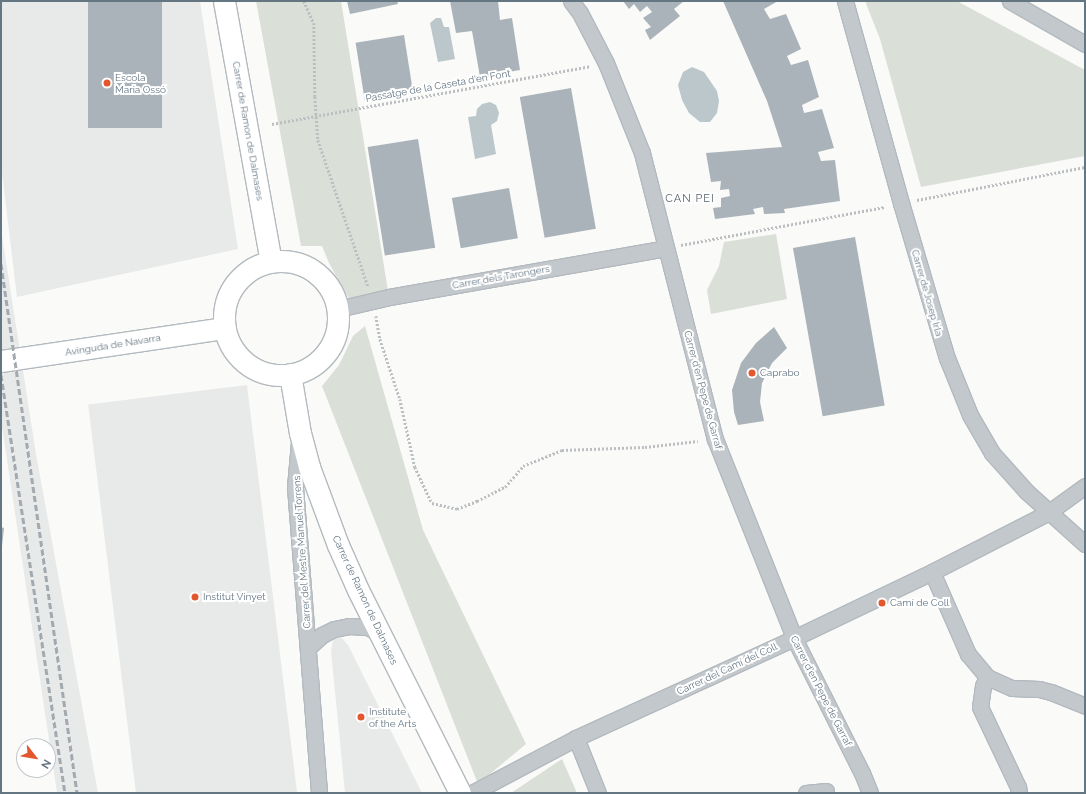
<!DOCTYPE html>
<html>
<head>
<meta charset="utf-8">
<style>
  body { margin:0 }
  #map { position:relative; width:1086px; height:794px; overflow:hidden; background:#fafaf8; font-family:Raleway,sans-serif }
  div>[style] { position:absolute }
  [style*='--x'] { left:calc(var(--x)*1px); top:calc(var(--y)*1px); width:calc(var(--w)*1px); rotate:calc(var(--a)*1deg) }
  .built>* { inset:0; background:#e8e9e9; transform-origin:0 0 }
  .green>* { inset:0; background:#dadfd7 }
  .water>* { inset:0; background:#bbc7cb }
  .building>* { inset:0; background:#aab3b9; transform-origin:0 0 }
  .path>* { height:2.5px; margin-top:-1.25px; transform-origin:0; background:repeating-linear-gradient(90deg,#bbbfc2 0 2px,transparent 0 4px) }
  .roads { filter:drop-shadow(1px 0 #b3babf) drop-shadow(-1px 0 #b3babf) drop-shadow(0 1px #b3babf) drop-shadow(0 -1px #b3babf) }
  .street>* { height:15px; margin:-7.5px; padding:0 7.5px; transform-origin:7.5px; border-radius:7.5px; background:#c3c8cc }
  .secondary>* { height:21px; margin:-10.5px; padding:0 10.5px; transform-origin:10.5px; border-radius:10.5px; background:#fff }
  .secondary>.ring { margin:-10.5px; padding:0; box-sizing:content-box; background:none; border:21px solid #fff; border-radius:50% }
  .rail>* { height:3px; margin-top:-1.5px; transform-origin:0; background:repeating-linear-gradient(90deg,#a2aab0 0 6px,transparent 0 9px) }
  .dots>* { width:11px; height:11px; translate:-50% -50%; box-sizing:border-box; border:2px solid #fff; border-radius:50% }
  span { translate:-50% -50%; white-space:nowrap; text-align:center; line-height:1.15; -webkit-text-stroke:4px #fff; paint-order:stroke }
  .poi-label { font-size:10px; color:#657683 }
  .left { translate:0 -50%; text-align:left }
  .street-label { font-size:10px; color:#657683 }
  .neighbourhood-label { font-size:11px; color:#57646e; letter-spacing:1px }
  .frame { position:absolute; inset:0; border:2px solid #657683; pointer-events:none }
  .north { position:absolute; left:16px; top:738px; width:40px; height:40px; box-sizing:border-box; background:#fff; border:1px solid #c1c8cd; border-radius:50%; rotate:121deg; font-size:11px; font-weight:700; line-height:16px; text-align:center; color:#657683 }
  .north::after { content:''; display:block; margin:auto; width:14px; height:18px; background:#e4572e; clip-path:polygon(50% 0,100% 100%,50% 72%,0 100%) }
</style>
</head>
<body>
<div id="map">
  <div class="built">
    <div style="clip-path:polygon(1px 1px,200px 1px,238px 249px,17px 297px,1px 165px)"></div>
    <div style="clip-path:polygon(1px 229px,36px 454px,98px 793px,57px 793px,1px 420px)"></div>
    <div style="left:247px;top:385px;width:411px;height:160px;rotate:83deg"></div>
    <div style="clip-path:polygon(341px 637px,348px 645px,422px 793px,345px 793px,331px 651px,333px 640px)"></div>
  </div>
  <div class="green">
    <div style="clip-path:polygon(256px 1px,341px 1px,389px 297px,349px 299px,329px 263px,322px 246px,301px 246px)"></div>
    <div style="clip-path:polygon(865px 1px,957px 1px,1085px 70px,1085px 156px,921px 187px,880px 39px)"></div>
    <div style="clip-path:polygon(776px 234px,787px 299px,711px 314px,707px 290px,719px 266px,724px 242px)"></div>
    <div style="clip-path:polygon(365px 326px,423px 530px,526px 744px,478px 784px,322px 386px,339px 365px,353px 336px)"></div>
    <div style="clip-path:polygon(562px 759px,577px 793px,511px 793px)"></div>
  </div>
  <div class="water">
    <div style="clip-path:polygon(436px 18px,441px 18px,444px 27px,449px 27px,455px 59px,438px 62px,430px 23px)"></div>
    <div style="clip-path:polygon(692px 67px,704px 72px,717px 91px,719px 101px,717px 113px,710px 122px,700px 122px,689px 113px,682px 100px,678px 85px,683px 72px)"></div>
    <div style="clip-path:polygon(490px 102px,496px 105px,499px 113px,497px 121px,491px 125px,496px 154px,475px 159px,468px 117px,476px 116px,477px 109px,482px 104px)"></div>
  </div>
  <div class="building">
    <div style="left:88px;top:1px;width:74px;height:127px"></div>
    <div style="clip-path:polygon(347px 1px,397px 1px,398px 4px,350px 14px)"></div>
    <div style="clip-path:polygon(450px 1px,498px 1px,500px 20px,512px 18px,520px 70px,480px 77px,472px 31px,456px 33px)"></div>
    <div style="clip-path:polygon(623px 1px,684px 1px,674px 9px,680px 16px,650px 40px,645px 30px,651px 27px,643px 18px,652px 12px,647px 6px,640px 12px,634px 4px,629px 9px)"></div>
    <div style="clip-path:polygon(723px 1px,778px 1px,764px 9px,770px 19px,786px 14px,801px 49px,787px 56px,791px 65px,808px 60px,819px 97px,802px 105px,804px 113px,822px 109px,834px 148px,818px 152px,821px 161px,835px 160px,840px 201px,784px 209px,785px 213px,764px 214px,763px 207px,753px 209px,755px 214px,715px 219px,713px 208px,721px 207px,721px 198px,730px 196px,729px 189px,720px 190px,721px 181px,711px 182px,706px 153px,782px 147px,767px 101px)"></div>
    <div style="left:404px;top:35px;width:59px;height:49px;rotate:81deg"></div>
    <div style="left:571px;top:88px;width:143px;height:52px;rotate:80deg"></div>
    <div style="left:418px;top:139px;width:110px;height:51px;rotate:81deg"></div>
    <div style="left:509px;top:188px;width:51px;height:58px;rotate:80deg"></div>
    <div style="left:855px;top:237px;width:171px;height:63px;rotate:80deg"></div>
    <div style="clip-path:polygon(774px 327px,787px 348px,772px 363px,762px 383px,760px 402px,764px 421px,738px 425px,734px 412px,732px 390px,741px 363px,756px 343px)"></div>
    <div style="clip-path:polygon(1px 527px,4px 528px,2px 546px,1px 546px)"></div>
  </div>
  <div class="path">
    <div style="--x:304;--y:1;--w:24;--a:66"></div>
    <div style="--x:314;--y:23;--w:74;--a:89.2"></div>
    <div style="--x:315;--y:97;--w:43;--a:86"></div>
    <div style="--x:318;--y:140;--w:154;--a:71.1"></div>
    <div style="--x:272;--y:124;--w:323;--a:-10.3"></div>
    <div style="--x:917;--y:200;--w:171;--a:-11.1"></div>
    <div style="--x:681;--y:245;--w:207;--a:-10.6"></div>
    <div style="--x:376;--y:316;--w:23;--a:80"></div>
    <div style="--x:380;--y:339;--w:63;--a:71.6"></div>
    <div style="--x:400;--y:399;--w:70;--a:77.6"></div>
    <div style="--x:415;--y:467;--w:40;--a:65"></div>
    <div style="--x:432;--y:503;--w:26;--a:13"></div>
    <div style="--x:457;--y:509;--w:22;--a:-22"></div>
    <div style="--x:477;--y:501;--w:31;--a:-27"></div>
    <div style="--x:505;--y:487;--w:28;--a:-49"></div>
    <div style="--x:523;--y:466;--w:42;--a:-22.3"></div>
    <div style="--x:562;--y:450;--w:83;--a:-2.1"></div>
    <div style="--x:645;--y:447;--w:53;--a:-6.5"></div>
  </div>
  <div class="roads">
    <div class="street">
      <div style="--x:571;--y:1;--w:15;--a:53"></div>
      <div style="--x:580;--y:13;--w:56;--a:62.5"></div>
      <div style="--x:606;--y:63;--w:97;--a:68.2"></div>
      <div style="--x:642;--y:153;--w:295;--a:75.7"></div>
      <div style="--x:715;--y:439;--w:214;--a:68.3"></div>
      <div style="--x:794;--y:638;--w:151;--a:63.3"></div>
      <div style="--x:862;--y:773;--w:22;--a:68"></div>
      <div style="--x:845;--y:1;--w:210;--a:74.5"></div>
      <div style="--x:901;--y:203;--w:162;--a:73.5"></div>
      <div style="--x:947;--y:358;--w:61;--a:68"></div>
      <div style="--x:970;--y:415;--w:44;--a:59.9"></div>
      <div style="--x:992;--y:453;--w:52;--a:48.1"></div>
      <div style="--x:1027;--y:492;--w:78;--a:41.9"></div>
      <div style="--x:1010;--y:1;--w:86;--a:29.8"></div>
      <div style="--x:338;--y:309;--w:52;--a:-13.2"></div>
      <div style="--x:389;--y:297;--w:281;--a:-10"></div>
      <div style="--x:299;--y:442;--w:45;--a:95.1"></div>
      <div style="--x:295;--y:487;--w:307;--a:85.5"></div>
      <div style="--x:932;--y:572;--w:90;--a:66.3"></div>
      <div style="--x:968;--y:654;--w:30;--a:50"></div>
      <div style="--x:987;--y:677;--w:27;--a:24"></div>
      <div style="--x:1012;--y:688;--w:27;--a:2"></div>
      <div style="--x:1039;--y:689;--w:12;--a:14"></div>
      <div style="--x:1051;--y:692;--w:37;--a:22"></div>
      <div style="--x:309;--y:647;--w:18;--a:-43"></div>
      <div style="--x:322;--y:635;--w:13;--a:-27"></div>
      <div style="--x:334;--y:629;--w:15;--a:-11"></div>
      <div style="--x:349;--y:626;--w:18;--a:3"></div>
      <div style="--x:367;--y:627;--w:14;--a:25"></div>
      <div style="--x:987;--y:677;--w:10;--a:114"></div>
      <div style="--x:983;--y:686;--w:21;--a:98"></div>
      <div style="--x:980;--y:707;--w:89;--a:64.6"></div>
      <div style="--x:1018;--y:787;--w:6;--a:81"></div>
      <div style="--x:576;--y:738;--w:59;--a:68.2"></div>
      <div style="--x:472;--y:793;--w:118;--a:-27.9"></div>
      <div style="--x:576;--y:738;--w:240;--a:-24.6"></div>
      <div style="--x:794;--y:638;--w:153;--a:-25.6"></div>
      <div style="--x:932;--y:572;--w:131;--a:-27.1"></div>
      <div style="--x:1049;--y:512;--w:44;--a:-35.8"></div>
      <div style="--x:806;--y:793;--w:20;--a:-6"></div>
    </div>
    <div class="secondary">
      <div style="--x:224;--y:1;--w:265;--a:79.8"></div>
      <div class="ring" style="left:224px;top:261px;width:93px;height:93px"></div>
      <div style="--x:1;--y:361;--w:226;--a:-8.4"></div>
      <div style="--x:290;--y:374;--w:60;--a:80.4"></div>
      <div style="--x:300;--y:433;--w:35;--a:75"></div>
      <div style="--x:309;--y:467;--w:83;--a:69.6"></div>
      <div style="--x:338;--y:545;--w:49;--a:66"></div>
      <div style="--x:358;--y:590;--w:227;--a:63.3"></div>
    </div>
  </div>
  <div class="rail">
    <div style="--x:1;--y:264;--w:534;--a:81.82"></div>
    <div style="--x:1;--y:375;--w:423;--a:81.3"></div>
  </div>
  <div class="dots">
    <div style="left:107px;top:83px;background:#e4572e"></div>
    <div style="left:752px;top:373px;background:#e4572e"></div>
    <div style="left:195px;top:597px;background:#e4572e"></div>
    <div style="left:882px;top:603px;background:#e4572e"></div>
    <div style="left:361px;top:717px;background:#e4572e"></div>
  </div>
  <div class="poi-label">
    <span class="left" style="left:115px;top:83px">Escola<br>Maria Ossó</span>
    <span class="left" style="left:760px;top:373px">Caprabo</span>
    <span class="left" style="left:203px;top:597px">Institut Vinyet</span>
    <span class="left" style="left:890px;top:603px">Camí de Coll</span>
    <span class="left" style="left:369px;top:717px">Institute<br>of the Arts</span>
  </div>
  <div class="street-label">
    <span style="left:438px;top:86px;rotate:-10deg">Passatge de la Caseta d'en Font</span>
    <span style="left:248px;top:131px;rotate:80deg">Carrer de Ramon de Dalmases</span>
    <span style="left:501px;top:277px;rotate:-10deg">Carrer dels Tarongers</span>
    <span style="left:927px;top:293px;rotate:74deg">Carrer de Josep Irla</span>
    <span style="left:113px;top:345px;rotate:-9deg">Avinguda de Navarra</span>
    <span style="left:703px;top:390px;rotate:75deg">Carrer d'en Pepe de Garraf</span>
    <span style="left:302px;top:552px;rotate:-94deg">Carrer del Mestre Manuel Torrens</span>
    <span style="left:365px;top:600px;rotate:65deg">Carrer de Ramon de Dalmases</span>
    <span style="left:727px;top:669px;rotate:-25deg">Carrer del Camí del Coll</span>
    <span style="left:821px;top:691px;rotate:63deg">Carrer d'en Pepe de Garraf</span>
  </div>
  <div class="neighbourhood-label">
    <span style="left:690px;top:199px">CAN PEI</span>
  </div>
  <div class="frame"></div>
  <div class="north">N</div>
</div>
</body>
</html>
